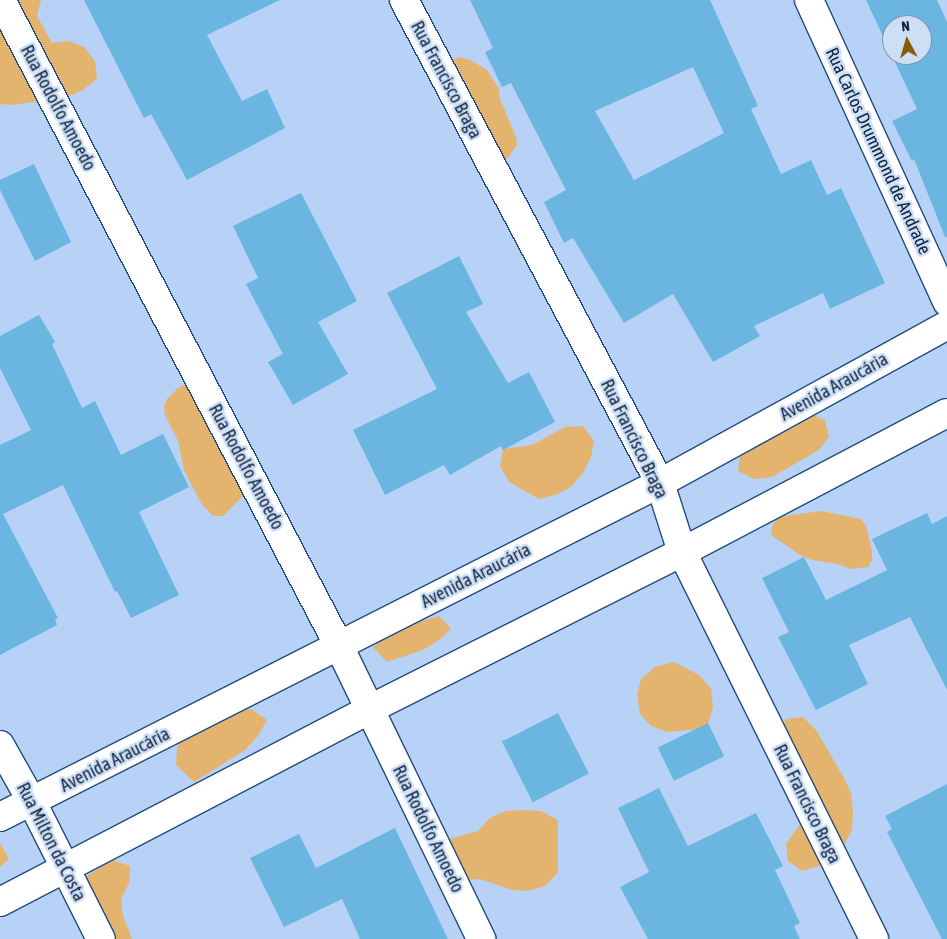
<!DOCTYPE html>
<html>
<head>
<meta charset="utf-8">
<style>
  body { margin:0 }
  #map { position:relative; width:947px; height:939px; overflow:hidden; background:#b7d2f6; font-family:"Asap Condensed",sans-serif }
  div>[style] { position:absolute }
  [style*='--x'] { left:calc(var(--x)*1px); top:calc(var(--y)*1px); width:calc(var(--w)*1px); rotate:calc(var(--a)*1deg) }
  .green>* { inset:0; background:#e4b46f }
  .building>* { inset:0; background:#6bb6e1; transform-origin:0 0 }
  .roads { filter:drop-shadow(1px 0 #214b7e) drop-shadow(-1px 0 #214b7e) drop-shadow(0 1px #214b7e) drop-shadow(0 -1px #214b7e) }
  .street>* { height:28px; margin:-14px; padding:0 14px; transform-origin:14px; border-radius:14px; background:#fff }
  span { translate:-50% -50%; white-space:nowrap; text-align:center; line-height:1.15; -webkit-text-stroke:5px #ccdff7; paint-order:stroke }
  .street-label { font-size:18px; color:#13243b }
  .north { position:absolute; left:882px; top:15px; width:50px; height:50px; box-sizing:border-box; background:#ccdff7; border:1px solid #8294ac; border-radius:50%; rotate:354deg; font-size:14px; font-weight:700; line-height:20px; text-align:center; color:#13243b }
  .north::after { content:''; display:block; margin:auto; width:18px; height:22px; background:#895b00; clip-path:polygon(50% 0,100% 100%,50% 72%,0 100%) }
</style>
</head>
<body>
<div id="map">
  <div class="green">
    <div style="clip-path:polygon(2px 0,41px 0,37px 16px,52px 43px,69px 41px,84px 47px,95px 61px,97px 79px,83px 90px,67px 97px,13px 105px,0 104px,0 8px)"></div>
    <div style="clip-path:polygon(460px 57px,470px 60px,487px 70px,499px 89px,500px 99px,516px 137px,517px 145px,507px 159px,498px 160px,450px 69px,452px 60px)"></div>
    <div style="clip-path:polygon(189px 383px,247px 492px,223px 516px,213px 516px,201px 503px,184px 470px,178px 441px,165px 415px,164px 406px,167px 399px,178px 388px)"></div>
    <div style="clip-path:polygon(802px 410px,825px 420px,829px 437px,819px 450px,772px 477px,754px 479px,738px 471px,740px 454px)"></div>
    <div style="clip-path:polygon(583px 426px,594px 441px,591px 457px,583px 473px,571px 487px,555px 495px,539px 499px,509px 482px,500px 466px,503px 449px,532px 445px,565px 427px)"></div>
    <div style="clip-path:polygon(821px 511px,861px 519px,866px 526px,872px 551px,872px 560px,868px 567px,851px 569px,838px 564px,812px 560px,800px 555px,771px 535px,772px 526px,778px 517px)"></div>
    <div style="clip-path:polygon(439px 616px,451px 629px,439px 640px,423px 650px,387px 662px,373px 647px,388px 635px,422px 621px)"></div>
    <div style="clip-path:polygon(674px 662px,699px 675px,711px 688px,713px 707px,708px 723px,701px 729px,667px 732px,651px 726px,640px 714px,637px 695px,641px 679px,655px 667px)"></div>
    <div style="clip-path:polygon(251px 709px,267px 720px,258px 736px,245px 750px,194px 782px,176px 765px,177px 748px,182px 732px,233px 711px)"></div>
    <div style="clip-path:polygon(803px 717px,816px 730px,843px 776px,851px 793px,853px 811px,852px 830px,844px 845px,819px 866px,802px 871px,788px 861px,786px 844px,807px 814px,782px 737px,785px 719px)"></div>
    <div style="clip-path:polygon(524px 810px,541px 811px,558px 820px,558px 872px,545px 886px,528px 891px,512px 890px,480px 879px,462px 880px,442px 841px,478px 831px,490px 818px,506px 811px)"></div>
    <div style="clip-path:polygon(0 843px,9px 859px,0 867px)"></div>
    <div style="clip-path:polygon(112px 860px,130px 866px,129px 883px,121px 899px,123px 916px,132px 939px,108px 939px,85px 877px)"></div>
  </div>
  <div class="building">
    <div style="clip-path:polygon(84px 0,280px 0,207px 35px,242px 101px,267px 89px,285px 128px,187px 180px,151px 114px,144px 118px)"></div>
    <div style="clip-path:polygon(evenodd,470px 0,710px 0,758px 106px,751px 109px,781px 174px,811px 160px,827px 195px,841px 188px,885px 283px,830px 309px,823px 293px,754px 326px,760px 336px,713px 362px,673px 294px,624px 323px,573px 238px,564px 243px,544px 202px,566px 190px,511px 83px,502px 87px,485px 52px,493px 48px,470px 0,693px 67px,724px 133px,634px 180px,595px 111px,693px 67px)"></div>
    <div style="clip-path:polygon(evenodd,866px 0,937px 0,947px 22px,947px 237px,945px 237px,914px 159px,912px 161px,892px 121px,917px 109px,866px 0,892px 25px,922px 25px,922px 55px,892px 55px,892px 25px)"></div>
    <div style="clip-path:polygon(34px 164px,71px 242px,35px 261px,0 190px,0 180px)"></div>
    <div style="clip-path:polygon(301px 193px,357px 301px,318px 322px,348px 374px,293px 405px,268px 362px,283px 354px,246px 284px,258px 278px,233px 226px)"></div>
    <div style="clip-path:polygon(459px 256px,483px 304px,466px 312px,508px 383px,529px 372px,555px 422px,503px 450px,501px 446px,450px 475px,444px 465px,385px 495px,353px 430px,437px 389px,387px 293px)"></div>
    <div style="clip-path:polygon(39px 315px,55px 342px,52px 344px,82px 408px,95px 401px,121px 455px,163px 434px,189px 487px,139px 512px,179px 595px,131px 618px,117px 591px,115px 592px,63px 485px,3px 514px,58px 618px,55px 620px,57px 625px,0 655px,0 445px,31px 430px,0 368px,0 336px)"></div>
    <div style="clip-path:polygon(927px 513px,932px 524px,947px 516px,947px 690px,910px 617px,849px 645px,868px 684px,816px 710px,778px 637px,789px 632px,762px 578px,804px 557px,826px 600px,887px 570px,872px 539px)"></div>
    <div style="left:558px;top:713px;width:68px;height:63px;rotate:63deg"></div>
    <div style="left:708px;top:723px;width:37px;height:56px;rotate:64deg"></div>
    <div style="clip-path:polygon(947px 784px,947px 939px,942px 939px,887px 832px,892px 829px,885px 816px)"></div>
    <div style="clip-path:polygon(659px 788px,688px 846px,756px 813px,783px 866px,775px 870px,800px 923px,794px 926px,800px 939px,648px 939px,620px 887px,649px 872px,618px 808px)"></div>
    <div style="clip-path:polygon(395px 828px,448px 939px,360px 939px,342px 899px,284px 927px,250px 858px,299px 834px,316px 868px)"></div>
  </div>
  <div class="roads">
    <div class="street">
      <div style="--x:1;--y:0;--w:729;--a:62.38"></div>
      <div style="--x:339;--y:646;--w:326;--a:64.1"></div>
      <div style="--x:404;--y:0;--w:547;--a:62.08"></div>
      <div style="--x:660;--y:483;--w:72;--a:72.3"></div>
      <div style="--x:682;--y:552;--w:432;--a:63.6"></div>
      <div style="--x:809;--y:0;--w:332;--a:65.4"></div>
      <div style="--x:0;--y:745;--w:65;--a:60.7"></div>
      <div style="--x:32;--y:802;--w:153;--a:63.3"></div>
      <div style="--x:0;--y:817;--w:740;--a:-26.84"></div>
      <div style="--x:660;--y:483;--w:328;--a:-28.8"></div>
      <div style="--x:0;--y:902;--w:417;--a:-27.5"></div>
      <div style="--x:370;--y:709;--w:349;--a:-26.7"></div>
      <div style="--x:682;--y:552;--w:299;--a:-27.7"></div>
    </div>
  </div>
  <div class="street-label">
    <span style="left:446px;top:80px;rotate:62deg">Rua Francisco Braga</span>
    <span style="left:58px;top:108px;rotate:62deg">Rua Rodolfo Amoedo</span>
    <span style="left:878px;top:151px;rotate:65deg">Rua Carlos Drummond de Andrade</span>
    <span style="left:834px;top:387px;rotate:-29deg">Avenida Araucária</span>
    <span style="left:634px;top:439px;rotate:64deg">Rua Francisco Braga</span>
    <span style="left:246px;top:467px;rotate:62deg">Rua Rodolfo Amoedo</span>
    <span style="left:476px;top:576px;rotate:-27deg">Avenida Araucária</span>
    <span style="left:115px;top:760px;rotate:-27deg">Avenida Araucária</span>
    <span style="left:807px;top:804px;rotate:64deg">Rua Francisco Braga</span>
    <span style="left:428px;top:829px;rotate:64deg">Rua Rodolfo Amoedo</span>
    <span style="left:51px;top:842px;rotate:63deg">Rua Milton da Costa</span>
  </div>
  <div class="north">N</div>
</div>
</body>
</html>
